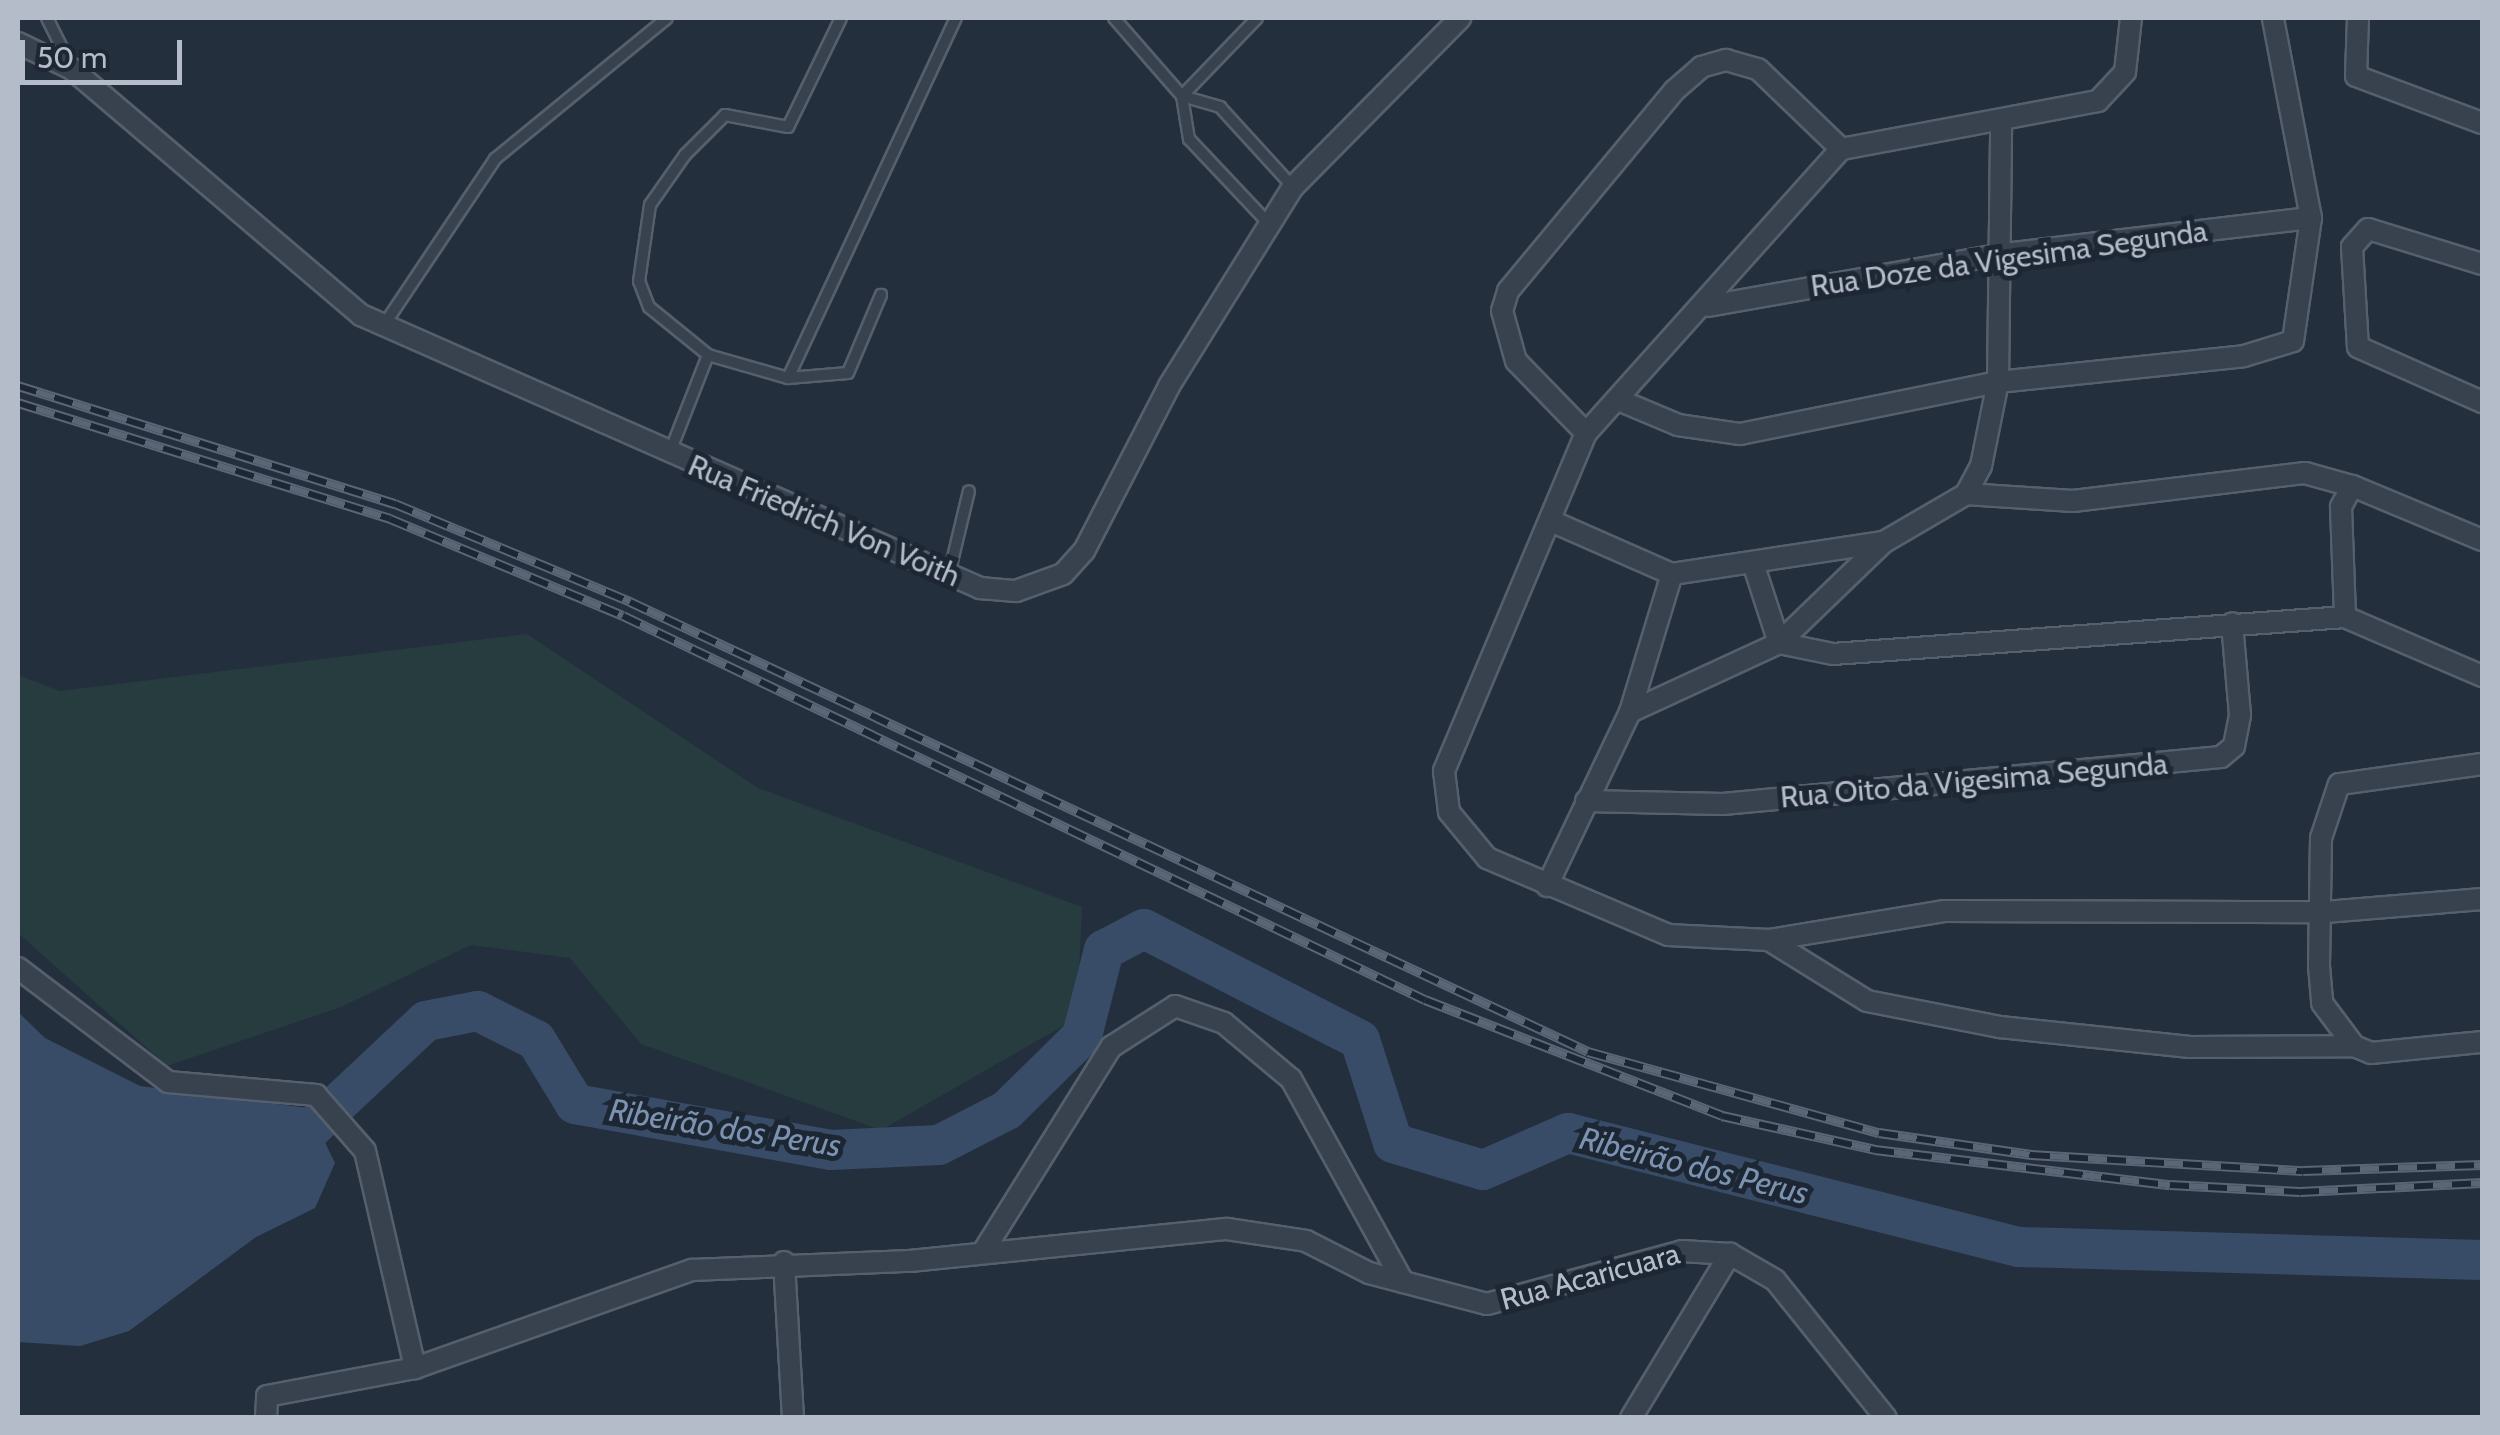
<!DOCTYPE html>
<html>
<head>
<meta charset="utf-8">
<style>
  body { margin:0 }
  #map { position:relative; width:2500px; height:1435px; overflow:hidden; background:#242f3e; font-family:Cabin,sans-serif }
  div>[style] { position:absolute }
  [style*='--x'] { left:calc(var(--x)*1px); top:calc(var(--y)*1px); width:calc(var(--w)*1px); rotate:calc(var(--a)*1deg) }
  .green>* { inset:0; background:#263c3f }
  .water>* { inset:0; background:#394c67 }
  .river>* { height:40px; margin:-20px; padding:0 20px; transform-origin:20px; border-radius:20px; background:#394c67 }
  .roads { filter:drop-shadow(2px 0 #565f6c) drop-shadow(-2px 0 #565f6c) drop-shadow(0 2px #565f6c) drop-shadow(0 -2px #565f6c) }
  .service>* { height:10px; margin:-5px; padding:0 5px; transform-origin:5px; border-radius:5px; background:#38414e }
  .minor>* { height:20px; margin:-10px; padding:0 10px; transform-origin:10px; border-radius:10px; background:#38414e }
  .rail>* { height:10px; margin-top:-5px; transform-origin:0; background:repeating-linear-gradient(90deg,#1d2633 0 19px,#5a6575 0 38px); box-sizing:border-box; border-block:2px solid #5a6575 }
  span { translate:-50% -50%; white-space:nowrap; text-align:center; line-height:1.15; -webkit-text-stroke:10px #1d2633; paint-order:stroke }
  .street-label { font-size:30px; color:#b4bcc9 }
  .water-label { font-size:32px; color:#7c92b1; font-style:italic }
  .frame { position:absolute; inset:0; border:20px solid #b4bcc9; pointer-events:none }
  .scale { position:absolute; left:20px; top:40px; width:162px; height:45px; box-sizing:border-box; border:5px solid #b4bcc9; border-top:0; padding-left:12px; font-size:30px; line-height:35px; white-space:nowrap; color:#b4bcc9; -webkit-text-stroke:8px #1d2633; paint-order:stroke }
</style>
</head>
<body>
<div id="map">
  <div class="green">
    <div style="clip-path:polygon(527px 634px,758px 788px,1082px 907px,1077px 1018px,881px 1130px,641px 1044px,570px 958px,471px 945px,341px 1007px,167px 1066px,18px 933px,18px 675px,60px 691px)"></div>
  </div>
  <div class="water">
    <div style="clip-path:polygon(18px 1012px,45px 1038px,140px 1086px,308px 1108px,335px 1163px,315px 1208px,256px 1237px,129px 1331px,80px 1346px,18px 1342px)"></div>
  </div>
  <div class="river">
    <div style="--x:267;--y:1133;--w:45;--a:-6.3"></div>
    <div style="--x:312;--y:1128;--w:156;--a:-43.2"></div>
    <div style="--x:426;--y:1021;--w:53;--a:-10.9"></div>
    <div style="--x:478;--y:1011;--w:65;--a:26.6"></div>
    <div style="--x:536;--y:1040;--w:75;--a:58.6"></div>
    <div style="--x:575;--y:1104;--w:260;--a:10.2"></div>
    <div style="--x:831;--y:1150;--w:108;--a:-2.7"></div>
    <div style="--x:939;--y:1145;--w:76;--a:-27.2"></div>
    <div style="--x:1007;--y:1110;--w:105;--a:-44.6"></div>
    <div style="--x:1082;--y:1036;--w:89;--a:-75.7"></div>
    <div style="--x:1104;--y:950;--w:45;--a:-27.7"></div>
    <div style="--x:1144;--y:929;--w:243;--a:27.2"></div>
    <div style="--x:1360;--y:1040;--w:108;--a:72.2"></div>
    <div style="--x:1393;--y:1143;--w:94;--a:16.7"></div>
    <div style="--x:1483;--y:1170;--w:93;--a:-23.5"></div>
    <div style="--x:1568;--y:1133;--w:465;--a:14.2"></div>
    <div style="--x:2019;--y:1247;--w:463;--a:1.6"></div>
  </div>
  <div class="roads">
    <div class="service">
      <div style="--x:47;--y:18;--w:51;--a:63.4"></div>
      <div style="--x:841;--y:18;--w:121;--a:115.9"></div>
      <div style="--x:788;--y:127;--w:64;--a:-169.2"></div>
      <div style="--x:725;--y:115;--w:57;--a:135"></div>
      <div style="--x:685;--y:155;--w:61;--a:125"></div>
      <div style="--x:650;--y:205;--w:77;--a:98.2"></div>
      <div style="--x:639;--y:281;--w:28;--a:69"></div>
      <div style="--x:649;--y:307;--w:76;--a:39.1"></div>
      <div style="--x:708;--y:355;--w:83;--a:16"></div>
      <div style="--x:788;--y:378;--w:60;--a:-4.8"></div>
      <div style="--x:848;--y:373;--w:85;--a:-67.1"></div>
      <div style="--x:1114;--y:18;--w:103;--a:48.9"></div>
      <div style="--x:1182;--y:96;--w:40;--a:16"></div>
      <div style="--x:1220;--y:107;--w:108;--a:47.6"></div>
      <div style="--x:1182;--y:96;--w:44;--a:80.8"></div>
      <div style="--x:1189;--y:139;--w:117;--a:46.7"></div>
      <div style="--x:1182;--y:96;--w:108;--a:-46.1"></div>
      <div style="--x:384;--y:325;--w:200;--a:-56.2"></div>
      <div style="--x:495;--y:159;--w:222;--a:-39.3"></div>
      <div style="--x:788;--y:378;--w:397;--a:-65"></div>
      <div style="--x:670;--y:452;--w:104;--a:-68.6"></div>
      <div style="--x:949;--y:574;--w:85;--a:-76.5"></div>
    </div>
    <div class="minor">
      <div style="--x:2131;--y:18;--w:54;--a:96.3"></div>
      <div style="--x:2125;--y:72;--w:40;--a:133"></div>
      <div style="--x:2098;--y:101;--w:261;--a:169.4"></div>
      <div style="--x:1841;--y:149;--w:382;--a:131.9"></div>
      <div style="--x:1586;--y:433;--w:367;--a:112.8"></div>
      <div style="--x:1444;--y:771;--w:41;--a:83"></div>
      <div style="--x:1449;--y:812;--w:60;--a:50.4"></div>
      <div style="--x:1487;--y:858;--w:197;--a:23"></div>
      <div style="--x:1668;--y:935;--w:101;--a:2.8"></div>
      <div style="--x:1769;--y:940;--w:177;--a:-9.4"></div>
      <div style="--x:1944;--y:911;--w:381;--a:0.2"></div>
      <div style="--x:2325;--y:912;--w:158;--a:-4.7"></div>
      <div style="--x:2358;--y:18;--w:58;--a:92"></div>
      <div style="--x:2356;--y:76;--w:134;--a:20.5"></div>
      <div style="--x:18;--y:43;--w:60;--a:25.7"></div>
      <div style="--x:72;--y:69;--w:380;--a:40.4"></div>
      <div style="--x:361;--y:315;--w:677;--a:23.8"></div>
      <div style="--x:980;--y:588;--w:36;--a:5"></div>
      <div style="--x:1016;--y:591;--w:50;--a:-19.9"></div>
      <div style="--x:1063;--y:574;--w:31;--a:-48"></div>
      <div style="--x:1084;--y:551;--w:186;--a:-62.7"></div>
      <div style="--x:1169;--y:386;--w:234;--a:-58.1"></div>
      <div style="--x:1293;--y:187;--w:238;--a:-45.3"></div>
      <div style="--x:2482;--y:264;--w:119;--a:-162.9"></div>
      <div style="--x:2368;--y:229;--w:24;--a:132"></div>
      <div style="--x:2352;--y:247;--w:100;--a:86.6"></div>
      <div style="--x:2358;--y:347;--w:136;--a:23.9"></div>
      <div style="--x:1708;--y:306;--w:301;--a:-10"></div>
      <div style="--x:2004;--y:254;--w:309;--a:-6.7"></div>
      <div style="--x:1621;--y:401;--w:62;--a:22.8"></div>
      <div style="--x:1678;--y:425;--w:63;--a:8.3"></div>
      <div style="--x:1740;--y:434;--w:263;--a:-11.4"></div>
      <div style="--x:1998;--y:382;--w:247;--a:-6"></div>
      <div style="--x:2244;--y:356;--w:51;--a:-17"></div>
      <div style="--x:2293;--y:341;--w:124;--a:-81.7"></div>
      <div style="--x:2311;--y:218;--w:204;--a:-100.8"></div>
      <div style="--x:1586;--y:433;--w:100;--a:-134.2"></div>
      <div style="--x:1516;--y:361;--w:52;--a:-105.6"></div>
      <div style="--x:1502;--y:311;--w:21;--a:-73"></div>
      <div style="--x:1508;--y:291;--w:261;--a:-50.3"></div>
      <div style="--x:1675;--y:90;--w:35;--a:-41"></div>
      <div style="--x:1701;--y:67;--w:26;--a:-16"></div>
      <div style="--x:1726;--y:60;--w:33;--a:16"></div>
      <div style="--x:1758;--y:69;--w:115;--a:43.9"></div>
      <div style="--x:1966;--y:494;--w:107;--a:3.7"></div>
      <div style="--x:2073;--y:501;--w:234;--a:-6.9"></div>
      <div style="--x:2305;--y:473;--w:49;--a:15.5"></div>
      <div style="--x:1551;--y:521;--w:132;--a:23.7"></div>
      <div style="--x:1672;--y:574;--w:214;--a:-8.6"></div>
      <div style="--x:2482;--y:540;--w:141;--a:-157.4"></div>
      <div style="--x:2352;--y:486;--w:24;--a:118"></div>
      <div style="--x:2341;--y:507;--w:110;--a:87.9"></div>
      <div style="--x:2345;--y:617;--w:149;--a:23.3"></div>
      <div style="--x:1753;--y:563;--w:84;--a:72"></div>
      <div style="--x:1779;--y:643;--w:55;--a:11.5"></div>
      <div style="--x:1833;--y:654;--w:513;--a:-4.13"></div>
      <div style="--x:1630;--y:712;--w:164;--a:-24.8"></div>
      <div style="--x:1779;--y:643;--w:146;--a:-43.9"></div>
      <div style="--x:1884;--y:542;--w:95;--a:-30.3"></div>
      <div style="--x:1966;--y:494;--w:32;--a:-62"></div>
      <div style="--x:1981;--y:466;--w:86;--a:-78.6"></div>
      <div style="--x:1998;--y:382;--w:259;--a:-89.3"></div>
      <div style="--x:2482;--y:764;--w:144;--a:172"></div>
      <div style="--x:2339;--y:784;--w:57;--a:108.4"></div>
      <div style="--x:2321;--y:838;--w:128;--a:90.9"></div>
      <div style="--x:2319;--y:966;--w:37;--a:85"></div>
      <div style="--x:2322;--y:1003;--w:54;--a:53.3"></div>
      <div style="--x:2354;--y:1046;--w:18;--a:22"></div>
      <div style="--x:2371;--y:1053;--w:112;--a:-5.7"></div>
      <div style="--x:1586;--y:801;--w:137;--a:1.3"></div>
      <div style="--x:1723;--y:804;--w:500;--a:-5.39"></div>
      <div style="--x:2221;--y:757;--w:17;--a:-40"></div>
      <div style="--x:2234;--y:746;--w:32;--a:-79"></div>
      <div style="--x:2240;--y:715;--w:92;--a:-95"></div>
      <div style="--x:1547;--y:886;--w:193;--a:-64.5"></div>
      <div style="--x:1630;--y:712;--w:144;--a:-73.1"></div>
      <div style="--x:1769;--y:940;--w:115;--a:31.9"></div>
      <div style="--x:1867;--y:1001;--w:136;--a:11.1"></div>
      <div style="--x:2000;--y:1027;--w:191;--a:6"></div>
      <div style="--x:2190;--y:1047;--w:164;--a:-0.3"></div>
      <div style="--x:18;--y:968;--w:188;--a:37.2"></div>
      <div style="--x:168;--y:1082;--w:149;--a:5"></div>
      <div style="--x:316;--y:1095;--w:74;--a:48.8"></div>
      <div style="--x:365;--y:1151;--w:223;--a:77"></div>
      <div style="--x:983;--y:1252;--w:242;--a:-58"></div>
      <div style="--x:1111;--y:1047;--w:76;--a:-32.6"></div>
      <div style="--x:1175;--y:1006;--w:52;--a:19.1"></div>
      <div style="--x:1224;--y:1023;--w:87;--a:39.9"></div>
      <div style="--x:1291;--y:1079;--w:232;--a:61.1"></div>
      <div style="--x:784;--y:1262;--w:156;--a:86.7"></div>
      <div style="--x:266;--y:1418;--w:22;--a:-87"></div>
      <div style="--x:267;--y:1396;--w:151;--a:-10.7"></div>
      <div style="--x:415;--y:1368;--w:294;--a:-19.5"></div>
      <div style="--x:692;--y:1270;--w:218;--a:-2.4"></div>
      <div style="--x:910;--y:1261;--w:319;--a:-5.8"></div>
      <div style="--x:1227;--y:1229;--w:80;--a:8.6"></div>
      <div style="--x:1306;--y:1241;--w:71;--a:26.9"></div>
      <div style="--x:1369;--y:1273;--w:122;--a:14.7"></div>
      <div style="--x:1487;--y:1304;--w:202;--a:-15.2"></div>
      <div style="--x:1682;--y:1251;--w:48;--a:3.6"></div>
      <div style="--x:1730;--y:1254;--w:52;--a:30"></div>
      <div style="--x:1775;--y:1280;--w:177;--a:51.2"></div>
      <div style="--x:1631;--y:1418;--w:192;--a:-58.9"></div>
    </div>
  </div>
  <div class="rail">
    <div style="--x:18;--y:386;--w:395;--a:17.4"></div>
    <div style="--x:395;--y:504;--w:255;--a:22.6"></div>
    <div style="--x:630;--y:602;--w:1058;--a:25.16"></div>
    <div style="--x:1588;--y:1052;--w:302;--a:15.6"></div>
    <div style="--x:1879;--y:1133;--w:154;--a:8.2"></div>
    <div style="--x:2031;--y:1155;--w:272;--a:3.4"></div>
    <div style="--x:2303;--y:1171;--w:179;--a:-1.9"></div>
    <div style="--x:18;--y:403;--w:390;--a:17.3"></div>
    <div style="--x:390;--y:519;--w:252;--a:22.6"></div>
    <div style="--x:623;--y:616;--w:889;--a:25.59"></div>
    <div style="--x:1425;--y:1000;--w:319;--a:21.3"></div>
    <div style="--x:1722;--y:1116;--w:157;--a:12.5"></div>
    <div style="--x:1875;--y:1150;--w:297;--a:6.8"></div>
    <div style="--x:2170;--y:1185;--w:130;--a:3.1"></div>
    <div style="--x:2300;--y:1192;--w:182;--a:-2.8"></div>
  </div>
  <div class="street-label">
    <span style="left:2009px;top:259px;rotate:-8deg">Rua Doze da Vigesima Segunda</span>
    <span style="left:824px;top:521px;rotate:23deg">Rua Friedrich Von Voith</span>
    <span style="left:1974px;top:781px;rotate:-5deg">Rua Oito da Vigesima Segunda</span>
    <span style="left:1590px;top:1277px;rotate:-15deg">Rua Acaricuara</span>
  </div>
  <div class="water-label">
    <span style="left:725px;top:1128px;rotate:9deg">Ribeirão dos Perus</span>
    <span style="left:1694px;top:1166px;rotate:14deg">Ribeirão dos Perus</span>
  </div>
  <div class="frame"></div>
  <div class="scale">50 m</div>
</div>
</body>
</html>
